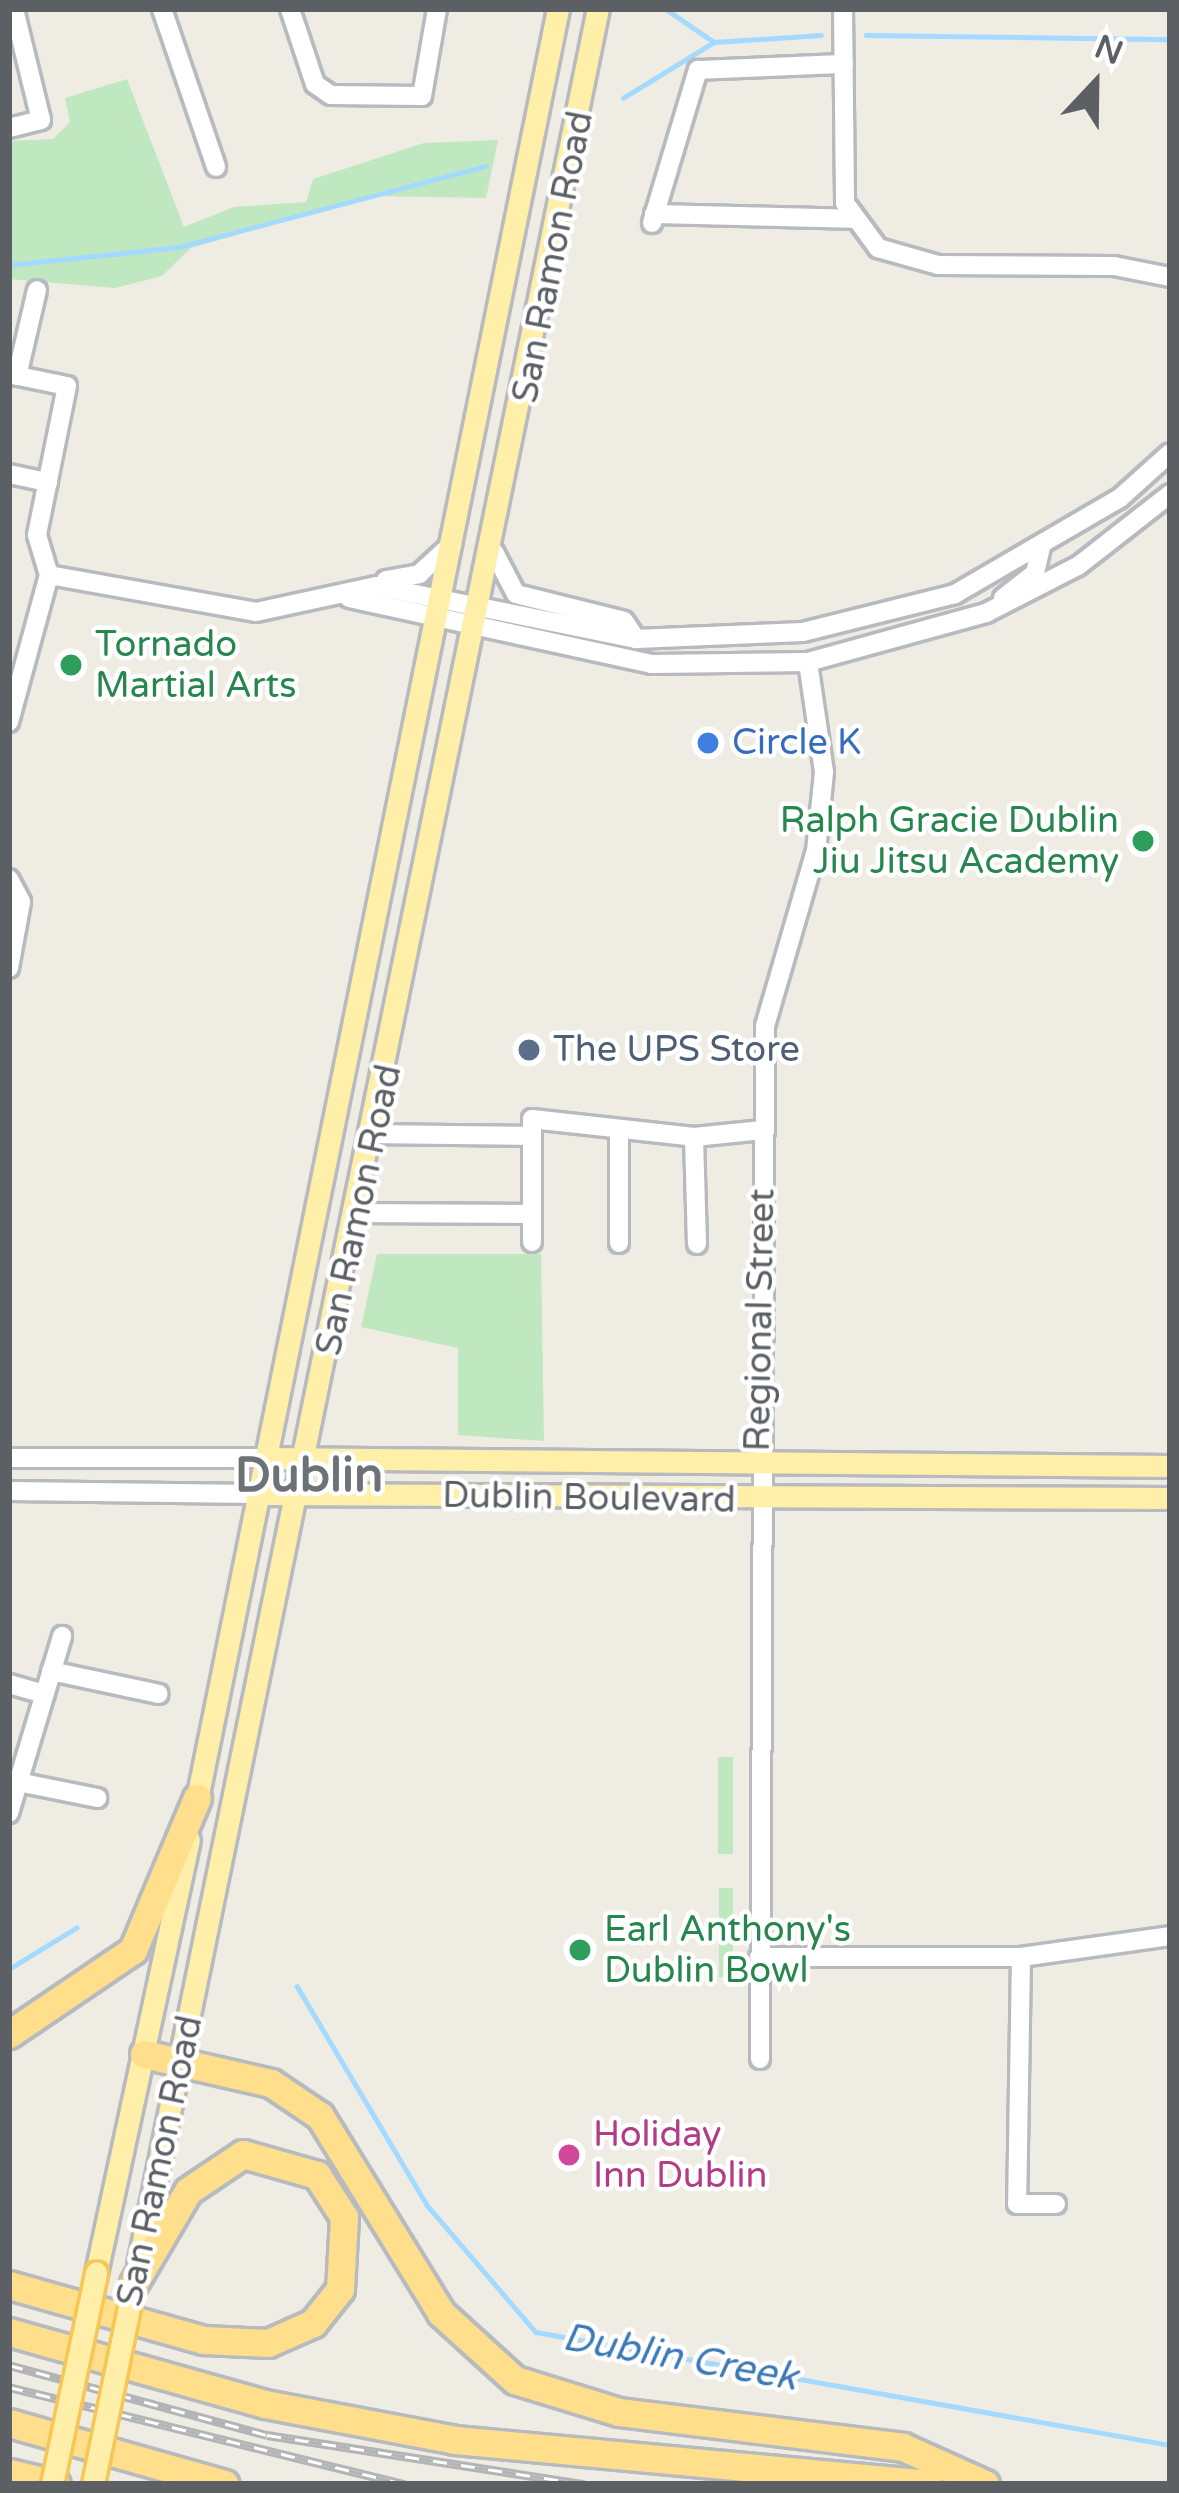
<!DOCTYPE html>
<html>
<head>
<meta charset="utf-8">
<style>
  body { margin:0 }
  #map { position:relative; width:1179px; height:2493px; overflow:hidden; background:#efece4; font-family:"Varela Round",sans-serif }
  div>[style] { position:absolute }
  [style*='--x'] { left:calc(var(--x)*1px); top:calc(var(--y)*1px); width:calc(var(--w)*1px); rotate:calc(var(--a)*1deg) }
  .green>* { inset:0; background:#c0e8c0; transform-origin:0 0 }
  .stream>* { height:4.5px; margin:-2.25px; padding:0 2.25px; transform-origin:2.25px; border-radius:2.25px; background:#a4daff }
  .roads { filter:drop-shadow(3px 0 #b7babf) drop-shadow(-3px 0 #b7babf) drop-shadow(0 3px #b7babf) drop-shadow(0 -3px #b7babf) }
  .minor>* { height:18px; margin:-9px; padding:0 9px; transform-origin:9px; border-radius:9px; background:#fff }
  .major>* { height:21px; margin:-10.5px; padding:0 10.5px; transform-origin:10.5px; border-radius:10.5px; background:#ffefa9 }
  .highway>* { height:27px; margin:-13.5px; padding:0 13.5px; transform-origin:13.5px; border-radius:13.5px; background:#ffdf8b }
  .rail>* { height:9px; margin-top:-4.5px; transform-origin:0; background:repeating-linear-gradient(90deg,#fff 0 14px,#b3b4b5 0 28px); box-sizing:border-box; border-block:3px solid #b3b4b5 }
  .bridges { filter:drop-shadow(3px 0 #f7c655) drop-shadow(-3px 0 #f7c655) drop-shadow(0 3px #f7c655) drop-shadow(0 -3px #f7c655) }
  .major-bridge>* { height:21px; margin:-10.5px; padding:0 10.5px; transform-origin:10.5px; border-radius:10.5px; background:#ffefa9 }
  .dots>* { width:33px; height:33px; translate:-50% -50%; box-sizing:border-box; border:6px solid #fff; border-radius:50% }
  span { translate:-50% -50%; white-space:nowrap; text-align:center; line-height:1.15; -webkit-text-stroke:9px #fff; paint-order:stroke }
  .street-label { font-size:36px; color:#5c6065 }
  .leisure-label { font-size:36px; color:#27864d }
  .left { translate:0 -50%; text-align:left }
  .right { translate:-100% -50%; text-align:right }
  .shop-label { font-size:36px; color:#366cbe }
  .service-label { font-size:36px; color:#4e5e75 }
  .hotel-label { font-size:36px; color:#b23c85 }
  .water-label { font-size:39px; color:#3c7ab6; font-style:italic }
  .district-label { font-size:48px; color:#6d7277; font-weight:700 }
  .frame { position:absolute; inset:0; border:12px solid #5c6065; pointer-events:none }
  .north { position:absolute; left:1035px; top:24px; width:120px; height:120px; -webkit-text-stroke:9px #fff; paint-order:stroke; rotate:22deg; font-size:33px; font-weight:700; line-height:48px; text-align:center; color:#5c6065 }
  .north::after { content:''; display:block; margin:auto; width:42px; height:54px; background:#5c6065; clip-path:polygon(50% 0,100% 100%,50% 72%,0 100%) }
</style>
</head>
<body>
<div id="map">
  <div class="green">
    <div style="clip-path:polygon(127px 79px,184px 227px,234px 207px,306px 202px,313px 179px,424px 143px,498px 140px,486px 198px,372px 196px,191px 248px,162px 276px,115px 288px,9px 279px,9px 141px,53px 139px,70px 122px,65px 98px)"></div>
    <div style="clip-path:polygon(377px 1254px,541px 1254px,544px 1441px,458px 1435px,458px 1348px,361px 1327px)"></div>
    <div style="left:718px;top:1757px;width:15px;height:97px"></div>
    <div style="left:719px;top:1888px;width:14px;height:89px"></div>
  </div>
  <div class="stream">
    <div style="--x:666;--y:9;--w:58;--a:34.5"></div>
    <div style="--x:866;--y:35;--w:304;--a:0.8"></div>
    <div style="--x:623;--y:98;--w:107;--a:-31.6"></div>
    <div style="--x:714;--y:42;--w:107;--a:-3.7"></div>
    <div style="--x:9;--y:265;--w:171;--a:-6"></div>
    <div style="--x:179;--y:247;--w:317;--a:-14.8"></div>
    <div style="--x:9;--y:1969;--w:79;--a:-31.5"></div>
    <div style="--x:297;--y:1986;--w:255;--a:59.3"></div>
    <div style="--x:427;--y:2205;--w:167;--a:49.4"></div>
    <div style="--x:536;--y:2332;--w:644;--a:10.11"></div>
  </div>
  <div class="roads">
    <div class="minor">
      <div style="--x:162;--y:9;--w:167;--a:71.1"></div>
      <div style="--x:290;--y:9;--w:79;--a:71.6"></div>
      <div style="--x:315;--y:84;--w:19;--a:35"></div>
      <div style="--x:331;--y:95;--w:91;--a:0.6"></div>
      <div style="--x:422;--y:96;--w:88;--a:-80.2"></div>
      <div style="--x:843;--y:9;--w:194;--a:89.4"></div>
      <div style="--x:845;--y:203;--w:56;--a:53.7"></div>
      <div style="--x:878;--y:248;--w:62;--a:15.8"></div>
      <div style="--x:938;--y:265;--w:176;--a:0.3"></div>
      <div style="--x:1114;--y:266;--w:57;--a:11.1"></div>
      <div style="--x:9;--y:128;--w:33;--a:-14"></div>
      <div style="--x:41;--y:120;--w:114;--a:-103.7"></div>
      <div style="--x:654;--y:214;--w:198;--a:1.4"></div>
      <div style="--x:652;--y:223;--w:160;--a:-73.3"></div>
      <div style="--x:698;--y:70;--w:146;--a:-2.4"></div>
      <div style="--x:9;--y:374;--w:59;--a:11.7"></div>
      <div style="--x:67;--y:386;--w:152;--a:101.4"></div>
      <div style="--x:37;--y:535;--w:42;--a:73.3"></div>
      <div style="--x:17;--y:376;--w:88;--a:-76.9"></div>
      <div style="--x:9;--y:474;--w:40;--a:12"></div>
      <div style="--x:494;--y:552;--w:47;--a:62.4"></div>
      <div style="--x:516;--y:594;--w:111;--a:14"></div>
      <div style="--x:624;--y:621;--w:22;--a:56"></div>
      <div style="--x:49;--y:575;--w:210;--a:10.1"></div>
      <div style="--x:256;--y:612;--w:123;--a:-12.2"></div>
      <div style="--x:376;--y:586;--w:265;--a:11.5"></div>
      <div style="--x:636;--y:639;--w:167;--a:-2.4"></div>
      <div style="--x:803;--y:632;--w:157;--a:-14"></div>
      <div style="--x:955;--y:594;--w:191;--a:-30.2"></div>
      <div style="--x:1120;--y:498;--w:67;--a:-42"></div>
      <div style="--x:386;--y:580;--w:34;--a:-10"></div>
      <div style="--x:419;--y:574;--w:45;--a:-42.3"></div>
      <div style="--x:349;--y:598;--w:310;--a:12.3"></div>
      <div style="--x:652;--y:664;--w:156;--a:-0.7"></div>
      <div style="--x:808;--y:662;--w:185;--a:-15.4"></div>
      <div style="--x:986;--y:613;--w:103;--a:-27.1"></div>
      <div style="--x:1078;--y:566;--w:117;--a:-38"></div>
      <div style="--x:1003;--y:598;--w:41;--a:-38"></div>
      <div style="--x:1035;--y:573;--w:27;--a:-77"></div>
      <div style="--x:9;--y:722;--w:152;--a:-74.8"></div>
      <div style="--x:9;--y:879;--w:26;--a:62"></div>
      <div style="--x:21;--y:902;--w:67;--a:100.3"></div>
      <div style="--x:374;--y:1134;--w:158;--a:0.7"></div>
      <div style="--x:694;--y:1137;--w:107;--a:88.4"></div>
      <div style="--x:357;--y:1213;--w:175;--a:0.3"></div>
      <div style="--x:532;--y:1242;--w:123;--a:-90"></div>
      <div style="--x:532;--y:1119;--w:163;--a:6.3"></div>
      <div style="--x:694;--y:1137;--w:69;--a:-5.8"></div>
      <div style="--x:619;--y:1243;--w:114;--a:-90"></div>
      <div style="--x:9;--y:1458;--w:255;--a:0"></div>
      <div style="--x:9;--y:1491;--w:247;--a:0.7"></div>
      <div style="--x:51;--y:1671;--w:110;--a:12"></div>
      <div style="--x:9;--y:1684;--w:37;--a:16"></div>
      <div style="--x:18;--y:1782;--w:81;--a:11.4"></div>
      <div style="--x:9;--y:1813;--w:185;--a:-73.3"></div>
      <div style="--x:759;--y:1957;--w:262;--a:0"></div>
      <div style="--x:1021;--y:1957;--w:150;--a:-8"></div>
      <div style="--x:1021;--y:1957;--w:247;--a:90.9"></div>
      <div style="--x:1017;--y:2204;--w:39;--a:0"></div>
      <div style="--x:760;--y:2059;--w:1033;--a:-89.72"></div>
      <div style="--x:765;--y:1026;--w:182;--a:-73.8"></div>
      <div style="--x:816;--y:851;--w:79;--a:-84.2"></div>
      <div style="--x:824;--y:772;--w:111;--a:-98.3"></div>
    </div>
    <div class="major">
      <div style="--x:264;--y:1458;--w:906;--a:0.51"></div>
      <div style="--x:256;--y:1494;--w:914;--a:0.25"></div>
      <div style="--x:195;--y:1809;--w:1836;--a:-78.6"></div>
      <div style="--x:138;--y:2265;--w:2302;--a:-78.48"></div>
      <div style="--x:96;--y:2273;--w:443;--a:-77.9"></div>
    </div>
    <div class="highway">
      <div style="--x:9;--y:2034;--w:150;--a:-34.1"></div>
      <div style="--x:133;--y:1950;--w:165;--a:-67.2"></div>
      <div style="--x:144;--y:2054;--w:130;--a:12.9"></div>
      <div style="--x:271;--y:2083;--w:59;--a:34"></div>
      <div style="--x:320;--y:2116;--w:231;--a:58.4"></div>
      <div style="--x:441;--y:2313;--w:100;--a:42.2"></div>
      <div style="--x:515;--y:2380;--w:109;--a:17.1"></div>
      <div style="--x:619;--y:2412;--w:286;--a:7"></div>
      <div style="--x:903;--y:2447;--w:90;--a:24.3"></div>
      <div style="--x:9;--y:2285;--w:203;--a:15.8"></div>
      <div style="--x:204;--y:2340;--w:64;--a:2.7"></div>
      <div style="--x:268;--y:2343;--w:49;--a:-24"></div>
      <div style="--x:313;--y:2323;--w:43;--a:-51.5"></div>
      <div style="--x:340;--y:2289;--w:72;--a:-86.8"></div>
      <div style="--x:344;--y:2217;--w:50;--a:-122.7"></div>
      <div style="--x:317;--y:2175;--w:77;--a:-164.2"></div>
      <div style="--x:243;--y:2154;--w:66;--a:146.1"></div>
      <div style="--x:188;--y:2191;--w:107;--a:120.4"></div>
      <div style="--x:9;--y:2332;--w:266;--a:15.7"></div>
      <div style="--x:265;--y:2404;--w:193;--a:10.7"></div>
      <div style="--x:455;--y:2440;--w:476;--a:5.3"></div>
      <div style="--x:9;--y:2423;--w:224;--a:15.8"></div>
      <div style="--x:9;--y:2473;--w:48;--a:13.2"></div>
    </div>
  </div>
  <div class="rail">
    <div style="--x:9;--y:2365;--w:267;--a:15.2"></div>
    <div style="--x:267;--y:2435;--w:321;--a:8.8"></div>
    <div style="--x:9;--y:2387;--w:408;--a:13.8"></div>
  </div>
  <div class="bridges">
    <div class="major-bridge">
      <div style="--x:52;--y:2484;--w:216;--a:-78.2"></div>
      <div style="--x:93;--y:2484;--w:205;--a:-78.5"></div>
    </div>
  </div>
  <div class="dots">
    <div style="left:71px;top:665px;background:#2e9e5b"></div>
    <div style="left:708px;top:743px;background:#3f7fe0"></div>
    <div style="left:1143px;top:841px;background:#2e9e5b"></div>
    <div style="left:529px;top:1050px;background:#5c6f8a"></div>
    <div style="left:580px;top:1950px;background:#2e9e5b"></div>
    <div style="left:569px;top:2155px;background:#d1479c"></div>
  </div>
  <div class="street-label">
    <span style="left:553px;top:257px;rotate:-79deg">San Ramon Road</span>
    <span style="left:359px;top:1210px;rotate:-78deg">San Ramon Road</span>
    <span style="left:760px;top:1320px;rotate:-89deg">Regional Street</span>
    <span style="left:589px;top:1498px;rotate:1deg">Dublin Boulevard</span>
    <span style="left:160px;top:2161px;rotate:-78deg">San Ramon Road</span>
  </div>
  <div class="leisure-label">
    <span class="left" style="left:95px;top:665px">Tornado<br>Martial Arts</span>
    <span class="right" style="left:1119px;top:841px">Ralph Gracie Dublin<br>Jiu Jitsu Academy</span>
    <span class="left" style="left:604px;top:1950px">Earl Anthony's<br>Dublin Bowl</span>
  </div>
  <div class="shop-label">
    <span class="left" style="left:732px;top:743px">Circle K</span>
  </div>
  <div class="service-label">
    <span class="left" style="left:553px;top:1050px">The UPS Store</span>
  </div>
  <div class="hotel-label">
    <span class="left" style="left:593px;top:2155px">Holiday<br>Inn Dublin</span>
  </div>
  <div class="water-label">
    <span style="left:680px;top:2358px;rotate:10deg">Dublin Creek</span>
  </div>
  <div class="district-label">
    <span style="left:309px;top:1477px">Dublin</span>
  </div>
  <div class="frame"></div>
  <div class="north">N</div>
</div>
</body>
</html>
